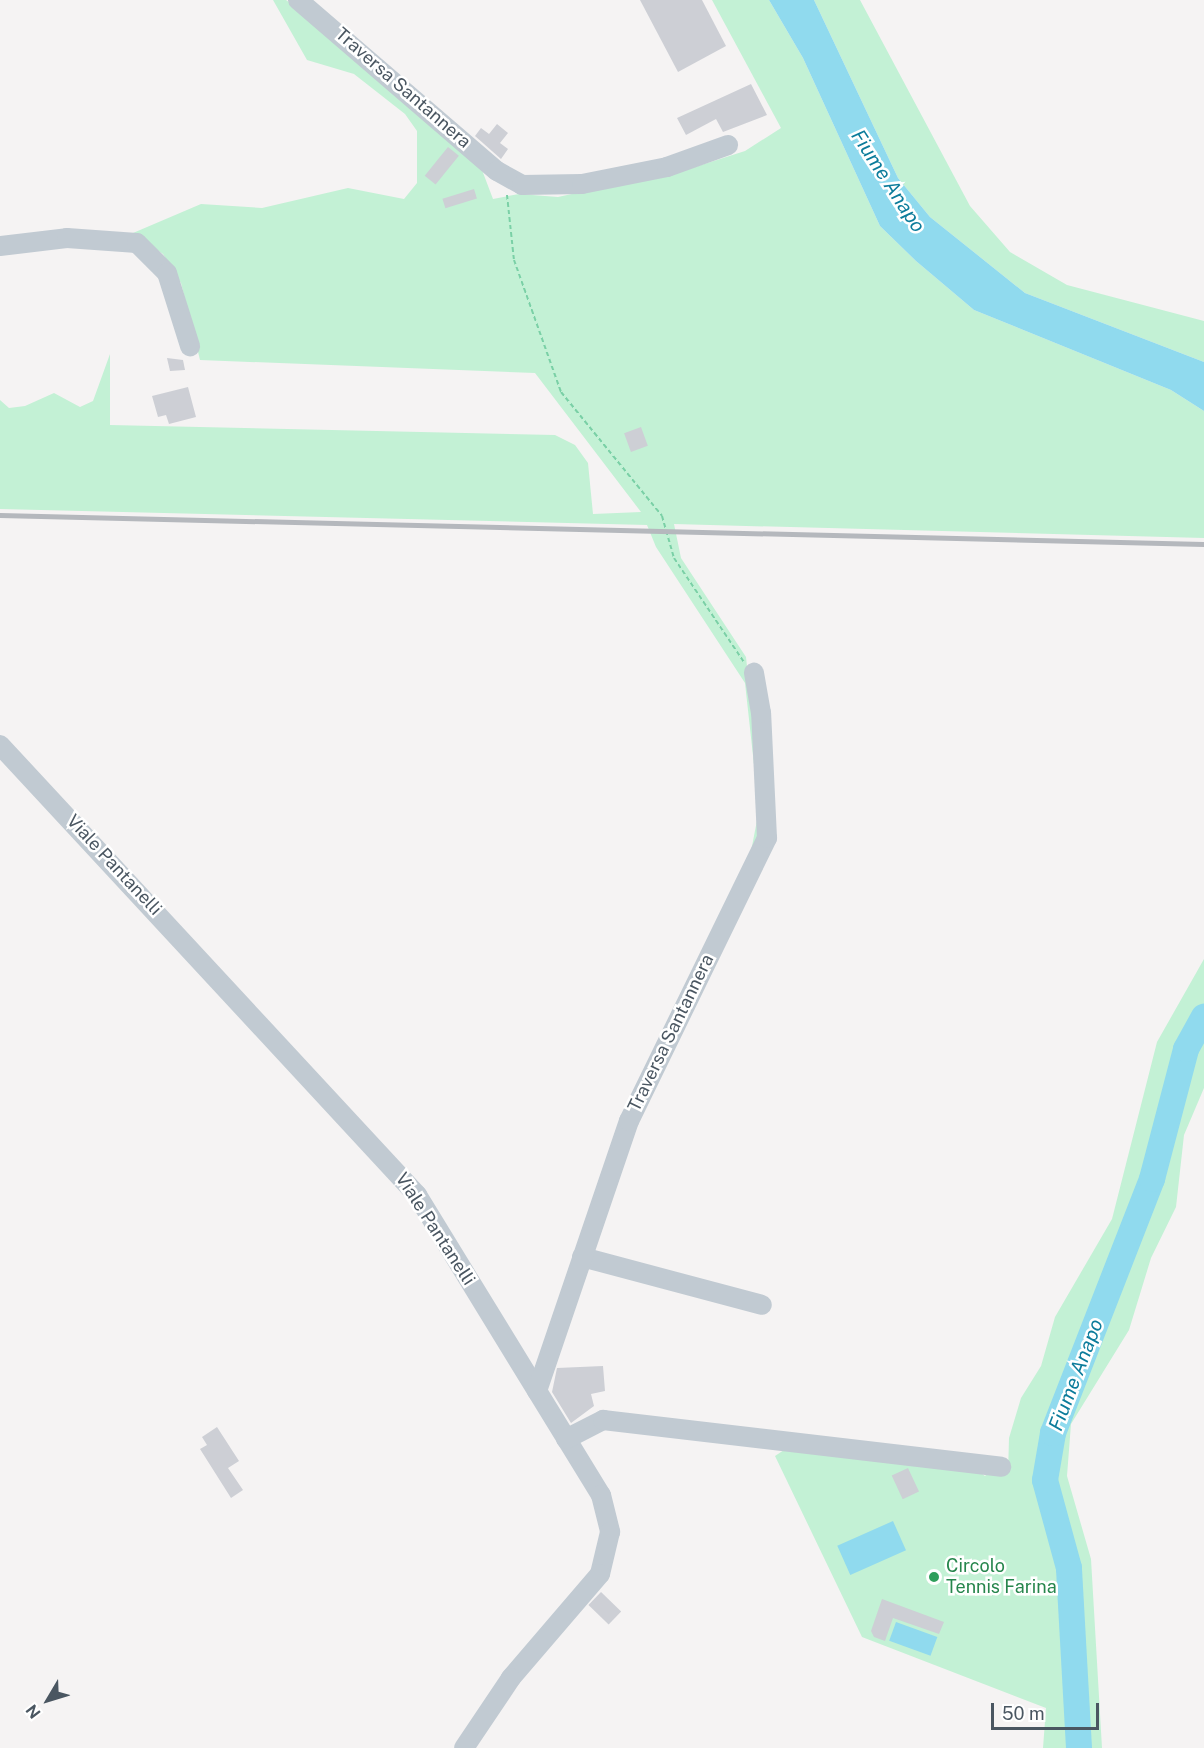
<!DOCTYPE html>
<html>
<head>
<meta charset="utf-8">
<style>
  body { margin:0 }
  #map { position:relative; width:1204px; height:1748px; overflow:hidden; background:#f5f3f3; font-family:"Public Sans",sans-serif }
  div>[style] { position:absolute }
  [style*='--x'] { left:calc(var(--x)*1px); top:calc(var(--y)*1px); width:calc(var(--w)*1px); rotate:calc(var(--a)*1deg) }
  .green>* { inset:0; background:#c3f1d5 }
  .water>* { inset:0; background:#90daee; transform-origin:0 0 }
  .river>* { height:26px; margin:-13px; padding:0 13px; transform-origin:13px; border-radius:13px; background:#90daee }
  .building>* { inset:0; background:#cdcfd5; transform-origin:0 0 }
  .path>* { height:2px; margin-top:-1px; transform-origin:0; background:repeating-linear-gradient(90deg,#7ad0a6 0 4.5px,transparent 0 7.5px) }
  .minor>* { height:20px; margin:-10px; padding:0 10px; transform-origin:10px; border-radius:10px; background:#c1cad2 }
  .rail>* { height:4.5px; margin:-2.25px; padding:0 2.25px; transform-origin:2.25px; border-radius:2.25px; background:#b5b8bd }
  .dots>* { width:16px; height:16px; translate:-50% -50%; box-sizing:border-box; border:3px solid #fff; border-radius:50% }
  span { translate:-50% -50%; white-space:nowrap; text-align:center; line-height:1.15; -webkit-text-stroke:5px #fff; paint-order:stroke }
  .street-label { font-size:18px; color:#4a5661 }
  .leisure-label { font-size:18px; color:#27864d }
  .left { translate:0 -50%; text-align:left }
  .water-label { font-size:20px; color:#0c7c9b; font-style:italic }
  .north { position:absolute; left:18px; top:1670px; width:60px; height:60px; -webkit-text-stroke:4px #fff; paint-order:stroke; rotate:232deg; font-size:16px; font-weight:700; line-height:24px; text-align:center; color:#4a5661 }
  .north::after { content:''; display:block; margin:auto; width:21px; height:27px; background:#4a5661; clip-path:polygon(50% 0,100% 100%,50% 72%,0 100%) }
  .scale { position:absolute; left:991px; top:1703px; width:108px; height:27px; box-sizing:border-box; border:3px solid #4a5661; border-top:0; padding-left:8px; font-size:18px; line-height:21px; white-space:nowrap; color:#4a5661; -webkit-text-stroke:4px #fff; paint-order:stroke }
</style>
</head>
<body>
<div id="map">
  <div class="green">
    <div style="clip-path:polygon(273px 0,286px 0,329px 32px,461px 146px,482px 170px,493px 199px,519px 194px,558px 197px,695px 167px,745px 151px,781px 128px,712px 0,769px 0,803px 58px,880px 226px,916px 261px,974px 310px,1171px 390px,1204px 411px,1204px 538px,674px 524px,681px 558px,746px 657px,764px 823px,748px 867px,759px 810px,745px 683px,656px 547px,647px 525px,0 509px,0 400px,9px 408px,25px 406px,54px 393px,80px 407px,93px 401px,110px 354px,110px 425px,555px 435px,575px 445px,588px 463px,593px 514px,641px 512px,535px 373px,200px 360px,181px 283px,163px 254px,133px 233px,201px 204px,262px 208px,348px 188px,404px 199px,417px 183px,417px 131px,405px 114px,354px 74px,307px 60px)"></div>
    <div style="clip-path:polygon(814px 0,860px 0,970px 206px,1010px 252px,1067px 285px,1204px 321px,1204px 362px,1025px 293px,930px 217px,898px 178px)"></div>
    <div style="clip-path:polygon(1204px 959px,1204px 1088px,1184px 1135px,1176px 1207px,1151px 1258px,1129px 1330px,1071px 1424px,1067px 1476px,1091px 1559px,1102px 1748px,1043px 1748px,1046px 1708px,862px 1637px,775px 1456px,793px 1444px,975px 1469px,985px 1476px,990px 1471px,1008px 1474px,1009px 1438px,1021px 1398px,1041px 1366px,1055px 1317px,1112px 1219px,1157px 1042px)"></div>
  </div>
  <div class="water">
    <div style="clip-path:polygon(769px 0,814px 0,898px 178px,930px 217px,1025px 293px,1204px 362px,1204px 411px,1171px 390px,974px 310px,916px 261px,880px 226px,803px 58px)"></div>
    <div style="left:893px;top:1521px;width:32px;height:61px;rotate:66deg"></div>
    <div style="left:896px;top:1622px;width:44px;height:20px;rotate:20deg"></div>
  </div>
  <div class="river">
    <div style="--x:1079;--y:1748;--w:180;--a:-93.2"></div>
    <div style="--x:1069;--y:1568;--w:91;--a:-105.3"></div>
    <div style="--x:1045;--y:1480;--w:48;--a:-80.3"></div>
    <div style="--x:1053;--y:1433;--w:273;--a:-68.7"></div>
    <div style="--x:1152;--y:1179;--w:134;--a:-75.3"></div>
    <div style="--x:1186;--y:1049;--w:37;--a:-61"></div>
  </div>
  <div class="building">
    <div style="clip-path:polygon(640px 0,702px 0,726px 46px,678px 72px)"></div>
    <div style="clip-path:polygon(751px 84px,767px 115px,723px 132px,716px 119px,686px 135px,677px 118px)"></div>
    <div style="clip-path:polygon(497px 124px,508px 133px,500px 143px,508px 149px,501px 159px,475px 136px,481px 128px,489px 134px)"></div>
    <div style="left:448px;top:147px;width:14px;height:37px;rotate:39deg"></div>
    <div style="left:474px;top:189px;width:10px;height:33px;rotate:73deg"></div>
    <div style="clip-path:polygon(167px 358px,183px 360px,185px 370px,170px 371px)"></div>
    <div style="clip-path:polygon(188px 387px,196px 417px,169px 424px,166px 415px,158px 417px,152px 396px)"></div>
    <div style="left:641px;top:427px;width:20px;height:18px;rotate:70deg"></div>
    <div style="clip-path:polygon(603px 1366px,605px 1391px,591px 1394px,594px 1406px,571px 1423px,552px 1392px,557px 1368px)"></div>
    <div style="clip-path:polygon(217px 1427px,239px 1461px,228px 1468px,243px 1490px,231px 1498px,200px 1449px,207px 1445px,202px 1437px)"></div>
    <div style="left:908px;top:1468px;width:26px;height:18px;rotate:65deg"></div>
    <div style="left:601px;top:1592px;width:28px;height:18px;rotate:44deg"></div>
    <div style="clip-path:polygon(882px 1599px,944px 1622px,939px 1634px,893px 1618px,885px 1641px,874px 1637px,871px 1631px)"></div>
  </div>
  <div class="path">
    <div style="--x:507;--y:195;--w:65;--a:83.9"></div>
    <div style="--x:514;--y:260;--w:140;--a:70.4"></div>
    <div style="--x:561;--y:392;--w:160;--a:50.8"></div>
    <div style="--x:662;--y:516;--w:44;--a:74.1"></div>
    <div style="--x:674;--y:558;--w:125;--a:56.1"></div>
  </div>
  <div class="minor">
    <div style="--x:298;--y:0;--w:262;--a:40.7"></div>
    <div style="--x:497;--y:171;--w:29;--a:29"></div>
    <div style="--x:522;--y:185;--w:60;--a:-1"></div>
    <div style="--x:582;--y:184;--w:87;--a:-11.3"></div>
    <div style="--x:667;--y:167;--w:65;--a:-19.8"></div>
    <div style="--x:0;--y:246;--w:67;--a:-6.8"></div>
    <div style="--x:67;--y:238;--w:70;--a:4.1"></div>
    <div style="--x:137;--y:243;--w:42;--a:45"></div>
    <div style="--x:167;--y:273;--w:77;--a:72.5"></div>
    <div style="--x:0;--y:745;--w:614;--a:47.18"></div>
    <div style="--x:417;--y:1195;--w:352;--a:58.5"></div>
    <div style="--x:601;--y:1495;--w:38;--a:76"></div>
    <div style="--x:610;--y:1532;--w:43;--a:103.4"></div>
    <div style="--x:600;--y:1574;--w:137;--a:130.6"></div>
    <div style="--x:511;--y:1678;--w:84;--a:123.9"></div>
    <div style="--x:582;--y:1257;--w:186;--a:14.9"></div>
    <div style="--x:537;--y:1391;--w:285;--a:-71.2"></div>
    <div style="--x:629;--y:1121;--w:315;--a:-64"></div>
    <div style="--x:767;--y:838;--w:125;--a:-92.7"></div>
    <div style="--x:761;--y:713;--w:41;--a:-99.9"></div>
    <div style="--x:566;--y:1439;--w:42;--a:-27.2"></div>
    <div style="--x:603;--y:1420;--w:401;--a:6.7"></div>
  </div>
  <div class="rail">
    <div style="--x:0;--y:515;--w:1204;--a:1.38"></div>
  </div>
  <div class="dots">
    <div style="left:934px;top:1577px;background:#2e9e5b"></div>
  </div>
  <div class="street-label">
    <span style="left:403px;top:88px;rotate:41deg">Traversa Santannera</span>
    <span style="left:114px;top:865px;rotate:47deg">Viale Pantanelli</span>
    <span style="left:671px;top:1033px;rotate:-64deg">Traversa Santannera</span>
    <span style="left:435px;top:1229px;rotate:57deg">Viale Pantanelli</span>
  </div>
  <div class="leisure-label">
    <span class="left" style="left:946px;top:1577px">Circolo<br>Tennis Farina</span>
  </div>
  <div class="water-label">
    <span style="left:888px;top:181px;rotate:57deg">Fiume Anapo</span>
    <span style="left:1076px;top:1375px;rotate:-69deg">Fiume Anapo</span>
  </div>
  <div class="north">N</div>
  <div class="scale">50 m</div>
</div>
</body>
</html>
